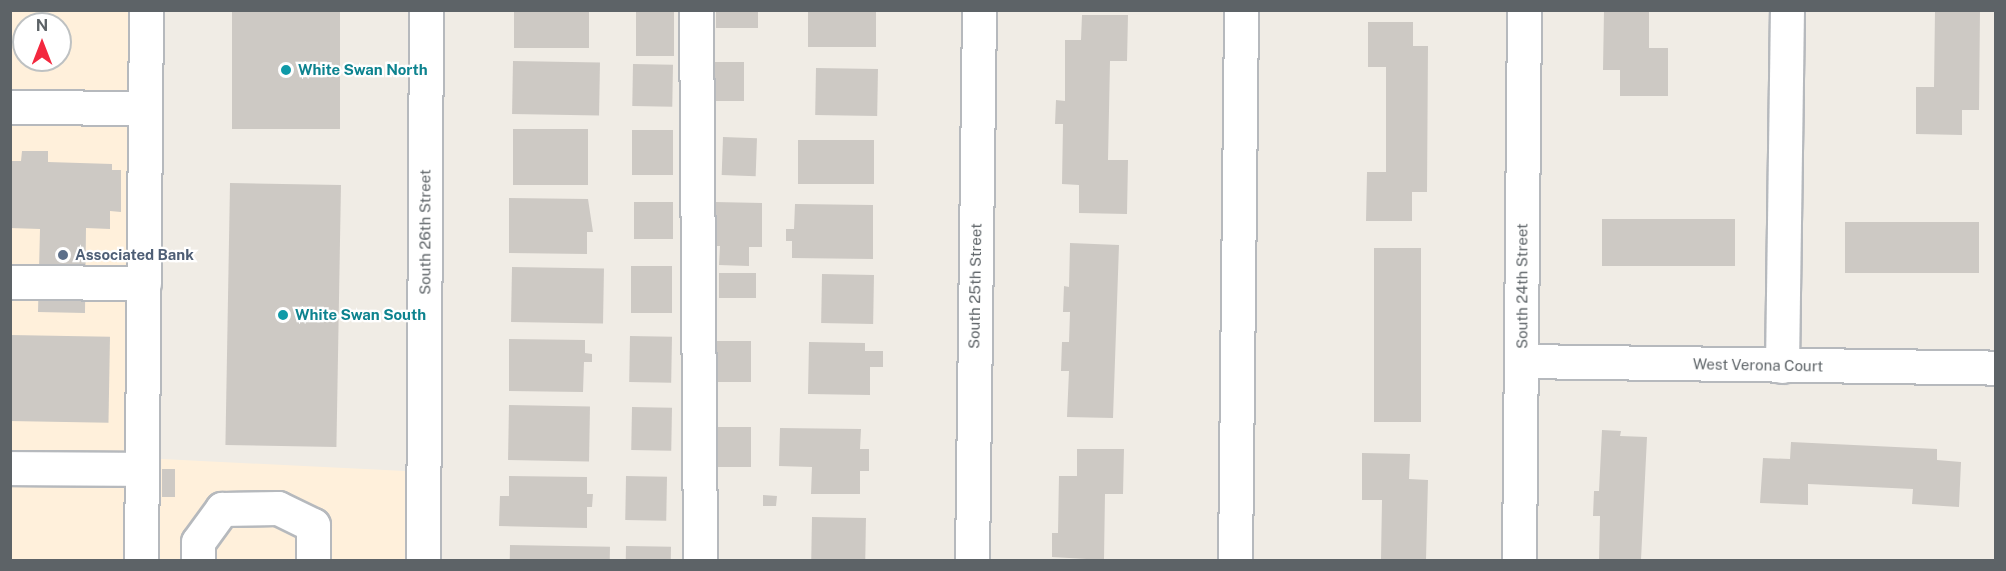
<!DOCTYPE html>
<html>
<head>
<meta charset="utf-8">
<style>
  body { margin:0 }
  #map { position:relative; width:2006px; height:571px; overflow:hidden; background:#f0ece5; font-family:"Public Sans",sans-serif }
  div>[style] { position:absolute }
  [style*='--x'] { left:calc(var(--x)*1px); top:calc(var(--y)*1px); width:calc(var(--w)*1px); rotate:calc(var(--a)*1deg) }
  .commercial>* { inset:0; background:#fff0db }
  .building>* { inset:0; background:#cdc9c4; transform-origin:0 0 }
  .roads { filter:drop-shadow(2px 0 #b6b9bd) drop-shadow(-2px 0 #b6b9bd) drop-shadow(0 2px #b6b9bd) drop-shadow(0 -2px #b6b9bd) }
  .minor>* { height:33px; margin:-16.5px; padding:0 16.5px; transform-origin:16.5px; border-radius:16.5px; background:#fff }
  .dots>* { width:16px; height:16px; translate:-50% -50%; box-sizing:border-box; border:3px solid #fff; border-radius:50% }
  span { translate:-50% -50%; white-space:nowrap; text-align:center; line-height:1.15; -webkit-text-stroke:4.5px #fff; paint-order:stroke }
  .culture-label { font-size:15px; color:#0d838f; font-weight:700 }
  .left { translate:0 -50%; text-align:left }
  .street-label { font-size:15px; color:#5d6367 }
  .service-label { font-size:15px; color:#4e5e75; font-weight:700 }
  .frame { position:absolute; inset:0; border:12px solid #5d6367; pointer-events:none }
  .north { position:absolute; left:12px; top:12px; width:60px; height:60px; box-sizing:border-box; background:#fff; border:2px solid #bec1c2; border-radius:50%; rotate:0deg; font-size:16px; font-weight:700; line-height:24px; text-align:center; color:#5d6367 }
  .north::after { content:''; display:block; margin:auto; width:21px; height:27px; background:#f3283e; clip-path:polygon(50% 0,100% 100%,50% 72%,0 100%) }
</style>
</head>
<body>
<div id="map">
  <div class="commercial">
    <div style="clip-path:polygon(evenodd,10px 11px,146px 11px,142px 458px,425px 472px,423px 560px,11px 560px,10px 11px,24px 24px,60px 24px,60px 60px,24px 60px,24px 24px)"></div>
  </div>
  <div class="building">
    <div style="left:232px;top:10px;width:108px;height:119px"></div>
    <div style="left:514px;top:10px;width:75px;height:38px"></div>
    <div style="left:636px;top:10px;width:38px;height:46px"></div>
    <div style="left:716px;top:10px;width:42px;height:18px"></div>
    <div style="left:808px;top:10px;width:68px;height:37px"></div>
    <div style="clip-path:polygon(1604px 10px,1649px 10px,1649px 48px,1668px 48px,1668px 96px,1620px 96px,1620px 70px,1603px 70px)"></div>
    <div style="clip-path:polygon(1935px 10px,1980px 10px,1979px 110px,1962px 110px,1962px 135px,1916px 134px,1916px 87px,1934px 87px)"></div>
    <div style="clip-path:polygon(1082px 15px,1128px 15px,1127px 61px,1110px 61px,1108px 160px,1128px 160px,1127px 214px,1079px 213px,1079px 185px,1062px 184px,1063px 124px,1055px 124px,1056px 100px,1065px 101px,1065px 40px,1081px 40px)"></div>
    <div style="clip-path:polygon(1368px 22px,1413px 22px,1413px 46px,1428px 46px,1427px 192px,1412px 192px,1412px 221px,1366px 221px,1367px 172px,1386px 172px,1386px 67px,1368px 67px)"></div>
    <div style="left:513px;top:61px;width:87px;height:53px;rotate:1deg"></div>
    <div style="left:714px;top:62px;width:30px;height:39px"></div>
    <div style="left:633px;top:64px;width:40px;height:42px;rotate:1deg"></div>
    <div style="left:816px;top:68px;width:62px;height:47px;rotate:1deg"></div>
    <div style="left:513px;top:129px;width:75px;height:56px"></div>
    <div style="left:632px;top:130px;width:41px;height:45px"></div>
    <div style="left:723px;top:137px;width:34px;height:38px;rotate:2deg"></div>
    <div style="left:798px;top:140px;width:76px;height:44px"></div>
    <div style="clip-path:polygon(22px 151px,48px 151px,48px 162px,112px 164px,112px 170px,121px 170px,121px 212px,110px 211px,110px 229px,86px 228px,85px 313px,38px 312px,40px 229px,10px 228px,10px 161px,21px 161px)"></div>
    <div style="left:230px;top:183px;width:111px;height:262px;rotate:1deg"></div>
    <div style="clip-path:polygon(509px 198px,588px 199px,593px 232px,587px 232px,587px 254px,509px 253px)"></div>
    <div style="left:634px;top:202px;width:39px;height:37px"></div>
    <div style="clip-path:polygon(715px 202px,762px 203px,762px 247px,749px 247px,749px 266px,719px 265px,720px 246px,715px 246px)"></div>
    <div style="clip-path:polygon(795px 204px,873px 205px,873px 259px,792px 258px,792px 241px,786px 241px,786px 229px,794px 229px)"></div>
    <div style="left:1602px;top:219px;width:133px;height:47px"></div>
    <div style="left:1845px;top:222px;width:134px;height:51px"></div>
    <div style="clip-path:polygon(1070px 243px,1119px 245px,1113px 418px,1067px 417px,1069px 371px,1061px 371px,1062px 342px,1069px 342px,1070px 312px,1063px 312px,1064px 286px,1069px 287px)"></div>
    <div style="left:1374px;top:248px;width:47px;height:174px"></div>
    <div style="left:631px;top:266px;width:41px;height:47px"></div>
    <div style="left:512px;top:267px;width:92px;height:55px;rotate:1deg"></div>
    <div style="left:719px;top:273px;width:37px;height:25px"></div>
    <div style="left:822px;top:274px;width:52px;height:49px;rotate:1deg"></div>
    <div style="left:10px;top:335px;width:100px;height:86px;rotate:1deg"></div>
    <div style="left:630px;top:336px;width:42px;height:46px;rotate:1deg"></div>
    <div style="clip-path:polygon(509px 339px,585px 340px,585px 353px,592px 354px,592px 362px,584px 362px,583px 392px,509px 391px)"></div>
    <div style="left:713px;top:341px;width:38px;height:41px"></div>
    <div style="clip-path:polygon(809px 342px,865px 343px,865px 351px,883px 351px,883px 367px,870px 367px,870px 395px,808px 394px)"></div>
    <div style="left:509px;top:405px;width:81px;height:55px;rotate:1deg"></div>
    <div style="left:632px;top:407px;width:40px;height:43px;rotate:1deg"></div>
    <div style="left:715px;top:427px;width:36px;height:40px"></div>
    <div style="clip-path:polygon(780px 428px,861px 429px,860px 449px,869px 449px,869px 471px,860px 471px,860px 494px,811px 494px,812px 467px,779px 466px)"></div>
    <div style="clip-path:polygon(1602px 430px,1621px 431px,1620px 436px,1647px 437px,1641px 560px,1599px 560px,1600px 516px,1593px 516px,1594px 491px,1599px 491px)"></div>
    <div style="clip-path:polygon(1791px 442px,1937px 449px,1937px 460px,1961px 462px,1959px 507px,1912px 504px,1913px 489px,1808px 484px,1808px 505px,1760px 503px,1763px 458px,1790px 459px)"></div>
    <div style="clip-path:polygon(1077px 449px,1124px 449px,1123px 494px,1105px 494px,1104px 560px,1052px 557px,1052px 533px,1058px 533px,1059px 476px,1077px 476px)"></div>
    <div style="clip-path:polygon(1362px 453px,1410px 454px,1409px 479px,1428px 480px,1426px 560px,1381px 560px,1382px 500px,1362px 500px)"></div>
    <div style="left:162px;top:469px;width:13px;height:28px"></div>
    <div style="clip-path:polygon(509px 476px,587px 477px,587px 494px,593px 494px,592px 507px,587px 507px,587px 528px,499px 526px,500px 496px,509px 496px)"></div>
    <div style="left:626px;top:476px;width:41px;height:44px;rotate:1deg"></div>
    <div style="clip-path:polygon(763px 495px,777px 496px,776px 506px,763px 506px)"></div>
    <div style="left:812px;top:517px;width:54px;height:43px;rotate:1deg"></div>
    <div style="left:510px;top:545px;width:100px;height:15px;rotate:1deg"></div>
    <div style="left:626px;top:546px;width:45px;height:14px;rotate:1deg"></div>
  </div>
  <div class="roads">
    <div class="minor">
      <div style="--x:696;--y:10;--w:550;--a:89.58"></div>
      <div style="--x:10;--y:107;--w:135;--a:0.4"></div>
      <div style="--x:10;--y:282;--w:134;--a:0.4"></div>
      <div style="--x:1521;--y:361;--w:475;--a:0.8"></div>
      <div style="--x:1782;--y:366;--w:356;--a:-89.2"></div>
      <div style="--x:10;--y:468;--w:132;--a:0.4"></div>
      <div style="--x:141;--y:560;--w:550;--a:-89.48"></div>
      <div style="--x:198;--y:560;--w:18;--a:-90"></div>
      <div style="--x:198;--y:542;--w:41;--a:-54"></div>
      <div style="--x:222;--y:509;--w:56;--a:-1"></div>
      <div style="--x:278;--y:508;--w:39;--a:26"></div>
      <div style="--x:313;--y:525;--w:35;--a:90"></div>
      <div style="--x:423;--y:560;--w:550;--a:-89.69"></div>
      <div style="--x:972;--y:560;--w:550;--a:-89.27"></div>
      <div style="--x:1235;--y:560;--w:550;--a:-89.37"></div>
      <div style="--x:1519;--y:560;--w:550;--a:-89.48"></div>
    </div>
  </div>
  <div class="dots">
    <div style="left:286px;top:70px;background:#0f9aa8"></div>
    <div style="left:63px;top:255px;background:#5c6f8a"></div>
    <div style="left:283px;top:315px;background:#0f9aa8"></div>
  </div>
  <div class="culture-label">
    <span class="left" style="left:298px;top:70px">White Swan North</span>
    <span class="left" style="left:295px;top:315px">White Swan South</span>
  </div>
  <div class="street-label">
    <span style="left:425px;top:232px;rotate:-90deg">South 26th Street</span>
    <span style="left:975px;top:286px;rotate:-89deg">South 25th Street</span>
    <span style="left:1522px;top:286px;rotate:-90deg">South 24th Street</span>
    <span style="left:1758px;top:365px;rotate:1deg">West Verona Court</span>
  </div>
  <div class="service-label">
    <span class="left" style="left:75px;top:255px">Associated Bank</span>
  </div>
  <div class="frame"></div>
  <div class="north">N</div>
</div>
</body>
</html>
